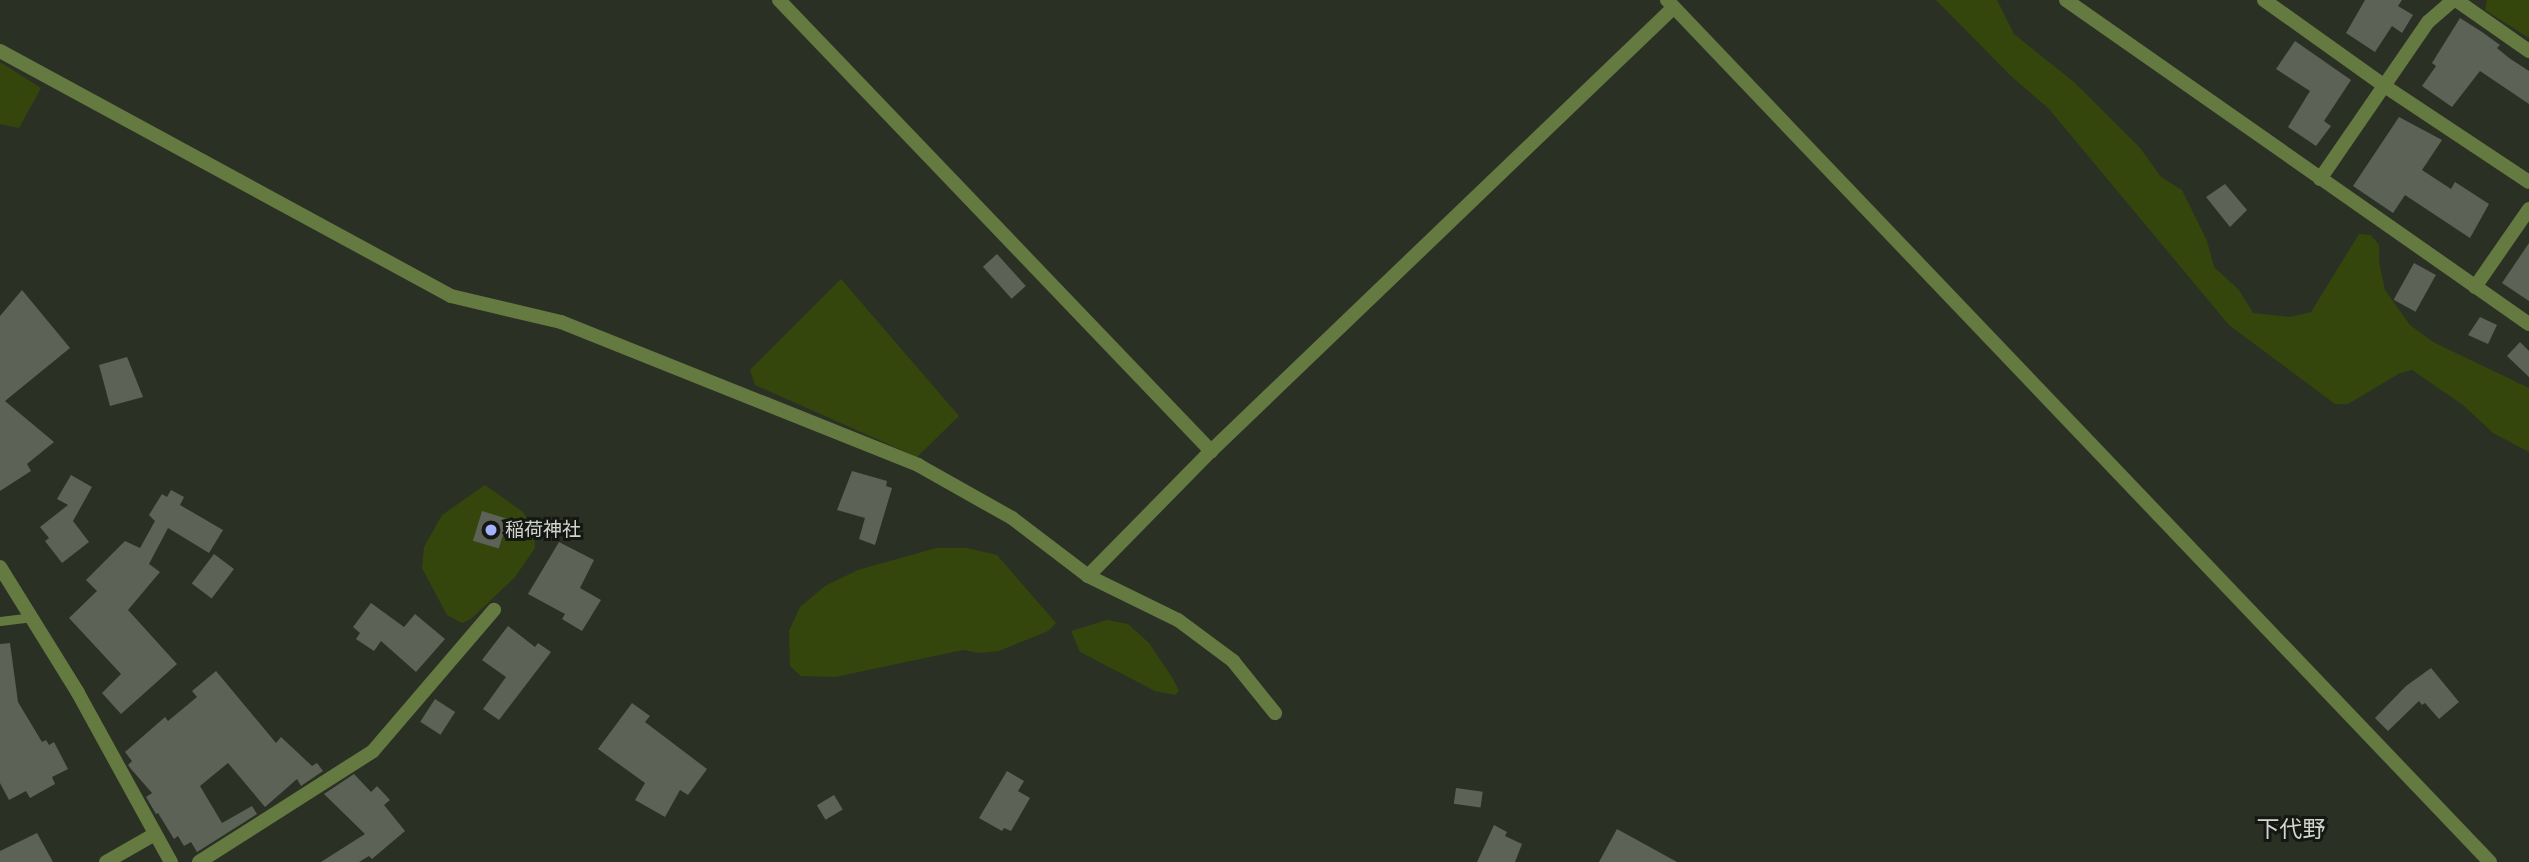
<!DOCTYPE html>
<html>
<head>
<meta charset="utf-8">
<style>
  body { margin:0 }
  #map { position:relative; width:2529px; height:862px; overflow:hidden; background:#2b3024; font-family:Quicksand,"Noto Sans JP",sans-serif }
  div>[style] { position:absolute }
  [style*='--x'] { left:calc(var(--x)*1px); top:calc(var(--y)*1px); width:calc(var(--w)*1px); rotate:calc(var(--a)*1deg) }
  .green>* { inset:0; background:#34460c }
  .building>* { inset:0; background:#5c6255; transform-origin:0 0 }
  .service>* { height:9px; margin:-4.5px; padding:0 4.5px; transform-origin:4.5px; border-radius:4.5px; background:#657a41 }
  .minor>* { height:14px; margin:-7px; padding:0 7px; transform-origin:7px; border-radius:7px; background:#657a41 }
  .tertiary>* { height:14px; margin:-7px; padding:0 7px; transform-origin:7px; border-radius:7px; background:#657a41 }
  .dots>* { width:19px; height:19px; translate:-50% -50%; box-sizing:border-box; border:4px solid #151712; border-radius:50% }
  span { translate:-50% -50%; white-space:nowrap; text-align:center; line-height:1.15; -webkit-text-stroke:6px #151712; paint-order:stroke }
  .poi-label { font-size:19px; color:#d1d5cd }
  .left { translate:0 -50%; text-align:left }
  .quarter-label { font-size:23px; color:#d1d5cd }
</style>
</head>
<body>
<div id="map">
  <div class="green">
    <div style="clip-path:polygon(1936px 0,1997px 0,2014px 34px,2075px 83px,2140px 148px,2161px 177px,2182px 190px,2207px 241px,2214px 267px,2239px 290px,2253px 313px,2290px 317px,2311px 312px,2359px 234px,2371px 235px,2379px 245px,2379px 262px,2385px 290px,2410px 325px,2433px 342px,2529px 388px,2529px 452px,2493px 433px,2463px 405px,2412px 370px,2400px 373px,2348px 404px,2335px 404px,2229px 325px,2049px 109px,2011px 76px)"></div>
    <div style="clip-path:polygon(2487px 0,2529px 0,2529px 38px,2485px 10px)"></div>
    <div style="clip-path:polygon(0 62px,41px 88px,19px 128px,0 124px)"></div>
    <div style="clip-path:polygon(841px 279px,959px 416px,917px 457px,755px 385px,750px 370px)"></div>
    <div style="clip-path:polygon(485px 485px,523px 512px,534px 530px,535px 548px,515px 577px,471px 619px,462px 623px,447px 615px,422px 568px,424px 547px,442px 515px)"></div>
    <div style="clip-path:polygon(936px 548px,967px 548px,997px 555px,1056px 623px,1048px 631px,999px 651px,979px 653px,963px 650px,835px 677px,801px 676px,790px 666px,789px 631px,800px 607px,825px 586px,858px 570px)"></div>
    <div style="clip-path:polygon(1107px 620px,1128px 624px,1149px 643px,1172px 677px,1179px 691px,1175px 695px,1155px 691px,1080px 652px,1071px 631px)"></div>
  </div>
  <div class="building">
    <div style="clip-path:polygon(2365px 0,2402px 0,2398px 6px,2413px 15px,2402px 33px,2392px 26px,2375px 52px,2346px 33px)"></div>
    <div style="clip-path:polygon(2460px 18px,2482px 32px,2500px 45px,2497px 48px,2509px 58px,2529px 71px,2529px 104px,2480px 71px,2452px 107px,2422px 86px,2436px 66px,2432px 63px)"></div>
    <div style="clip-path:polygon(2295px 41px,2351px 80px,2324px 121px,2331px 126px,2316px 146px,2288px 127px,2310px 91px,2276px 69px)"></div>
    <div style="clip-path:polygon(2399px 117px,2442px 140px,2422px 170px,2451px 189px,2455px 182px,2489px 204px,2470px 238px,2405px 195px,2393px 213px,2353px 186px)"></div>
    <div style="clip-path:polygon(2225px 184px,2247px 210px,2230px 227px,2206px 197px)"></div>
    <div style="clip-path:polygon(2529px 243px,2529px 301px,2502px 283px)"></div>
    <div style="left:997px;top:254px;width:43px;height:19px;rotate:48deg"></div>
    <div style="left:2414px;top:263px;width:25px;height:42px;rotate:29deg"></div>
    <div style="clip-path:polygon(22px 290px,70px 348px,5px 401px,54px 442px,27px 464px,31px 471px,0 491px,0 316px)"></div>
    <div style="clip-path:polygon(2480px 317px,2497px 325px,2488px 344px,2468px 335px)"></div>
    <div style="clip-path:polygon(2520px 342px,2529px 351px,2529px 377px,2507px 356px)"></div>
    <div style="clip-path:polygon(127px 357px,143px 397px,110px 406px,99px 365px)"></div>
    <div style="clip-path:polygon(852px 471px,887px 481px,886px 486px,892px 488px,875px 545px,859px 539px,865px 518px,837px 510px)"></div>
    <div style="clip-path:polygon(71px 475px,92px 487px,73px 521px,89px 542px,62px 563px,45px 541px,49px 538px,40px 527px,68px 505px,57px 499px)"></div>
    <div style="clip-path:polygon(171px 490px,184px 497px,180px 505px,223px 530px,209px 553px,168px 528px,149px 564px,160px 572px,128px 610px,177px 664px,121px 714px,102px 693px,121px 674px,69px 618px,97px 591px,86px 580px,125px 541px,140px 548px,155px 521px,149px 515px,162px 494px,167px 497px)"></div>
    <div style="left:482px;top:511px;width:27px;height:31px;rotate:17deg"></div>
    <div style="clip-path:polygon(559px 542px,594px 560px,580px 588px,601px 600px,582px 631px,562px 619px,565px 614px,528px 594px)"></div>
    <div style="left:214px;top:554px;width:25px;height:37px;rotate:37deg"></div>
    <div style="clip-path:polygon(371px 603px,404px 627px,415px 614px,445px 639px,416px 672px,381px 641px,374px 651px,356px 639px,360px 633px,353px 627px)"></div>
    <div style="clip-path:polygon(508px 626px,535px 647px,538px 643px,551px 652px,499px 720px,483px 709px,506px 677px,482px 660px)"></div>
    <div style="clip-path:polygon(10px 643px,18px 702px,42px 742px,46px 740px,49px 745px,54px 742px,68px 769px,52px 777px,55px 784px,30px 798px,26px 791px,9px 800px,0 783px,0 644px)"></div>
    <div style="clip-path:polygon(2431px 668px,2459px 702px,2439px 719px,2425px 703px,2422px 705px,2419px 701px,2388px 731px,2375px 718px,2406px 686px)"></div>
    <div style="clip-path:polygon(216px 671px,276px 743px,281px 737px,312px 766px,317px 763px,323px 771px,301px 786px,297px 779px,265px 807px,228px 763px,200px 786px,222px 823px,252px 806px,257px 814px,197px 852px,191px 842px,184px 846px,178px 836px,174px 839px,158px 813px,156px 814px,146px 797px,152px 793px,131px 769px,128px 765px,132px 761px,125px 752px,165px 717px,168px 721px,197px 697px,192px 691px)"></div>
    <div style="left:435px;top:699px;width:24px;height:27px;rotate:33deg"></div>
    <div style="clip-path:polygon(632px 703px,650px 716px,645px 722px,707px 769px,688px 795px,680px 790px,665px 817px,635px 800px,645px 783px,598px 749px)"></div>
    <div style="clip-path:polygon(1007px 771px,1024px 781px,1018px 791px,1030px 798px,1011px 831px,1004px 828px,1002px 831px,979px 818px)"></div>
    <div style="clip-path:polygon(354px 774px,371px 792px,377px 786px,390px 800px,384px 805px,405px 831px,372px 859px,369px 856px,359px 862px,321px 862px,365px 834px,324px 794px)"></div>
    <div style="left:1456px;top:788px;width:27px;height:16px;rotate:8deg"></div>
    <div style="left:834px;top:795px;width:17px;height:20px;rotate:59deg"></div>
    <div style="clip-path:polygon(1494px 825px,1507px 832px,1505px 836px,1522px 844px,1515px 862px,1477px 862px)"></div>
    <div style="clip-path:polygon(1617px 829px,1677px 862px,1599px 862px)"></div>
    <div style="clip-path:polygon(37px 833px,53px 862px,0 862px,0 851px)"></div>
  </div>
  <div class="service">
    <div style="--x:0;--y:621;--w:31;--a:-7"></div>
  </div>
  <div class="minor">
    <div style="--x:779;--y:0;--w:625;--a:46.23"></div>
    <div style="--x:1667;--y:0;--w:1192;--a:46.33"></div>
    <div style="--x:2066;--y:0;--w:565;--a:34.98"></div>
    <div style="--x:2264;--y:0;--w:146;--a:35.5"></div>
    <div style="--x:2383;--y:85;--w:175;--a:33.6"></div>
    <div style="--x:2456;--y:0;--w:89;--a:34.9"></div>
    <div style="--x:0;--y:51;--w:513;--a:28.51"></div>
    <div style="--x:451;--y:296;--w:113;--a:13.3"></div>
    <div style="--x:561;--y:322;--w:385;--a:21.8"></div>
    <div style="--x:918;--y:465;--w:108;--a:29.4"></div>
    <div style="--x:1012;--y:518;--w:96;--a:37.3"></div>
    <div style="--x:1088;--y:576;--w:100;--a:26.1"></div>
    <div style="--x:1178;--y:620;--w:69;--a:36.7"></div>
    <div style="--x:1233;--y:661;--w:67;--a:51.1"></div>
    <div style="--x:2320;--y:179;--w:191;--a:-55.5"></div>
    <div style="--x:2428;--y:22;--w:33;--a:-41"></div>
    <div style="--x:2475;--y:287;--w:95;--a:-55.3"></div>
    <div style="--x:1088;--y:576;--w:175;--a:-45.5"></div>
    <div style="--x:1211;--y:451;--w:641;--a:-43.8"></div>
    <div style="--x:106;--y:862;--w:56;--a:-29.7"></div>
    <div style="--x:199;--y:862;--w:206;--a:-32.5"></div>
    <div style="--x:373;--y:751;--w:186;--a:-49.4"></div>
  </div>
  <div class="tertiary">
    <div style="--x:0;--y:567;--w:148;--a:58.2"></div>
    <div style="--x:78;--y:693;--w:193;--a:61.2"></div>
  </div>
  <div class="dots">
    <div style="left:491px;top:530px;background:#a4b2fc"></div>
  </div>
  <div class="poi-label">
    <span class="left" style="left:505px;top:530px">稲荷神社</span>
  </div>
  <div class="quarter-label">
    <span style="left:2291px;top:829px">下代野</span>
  </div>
</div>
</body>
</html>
